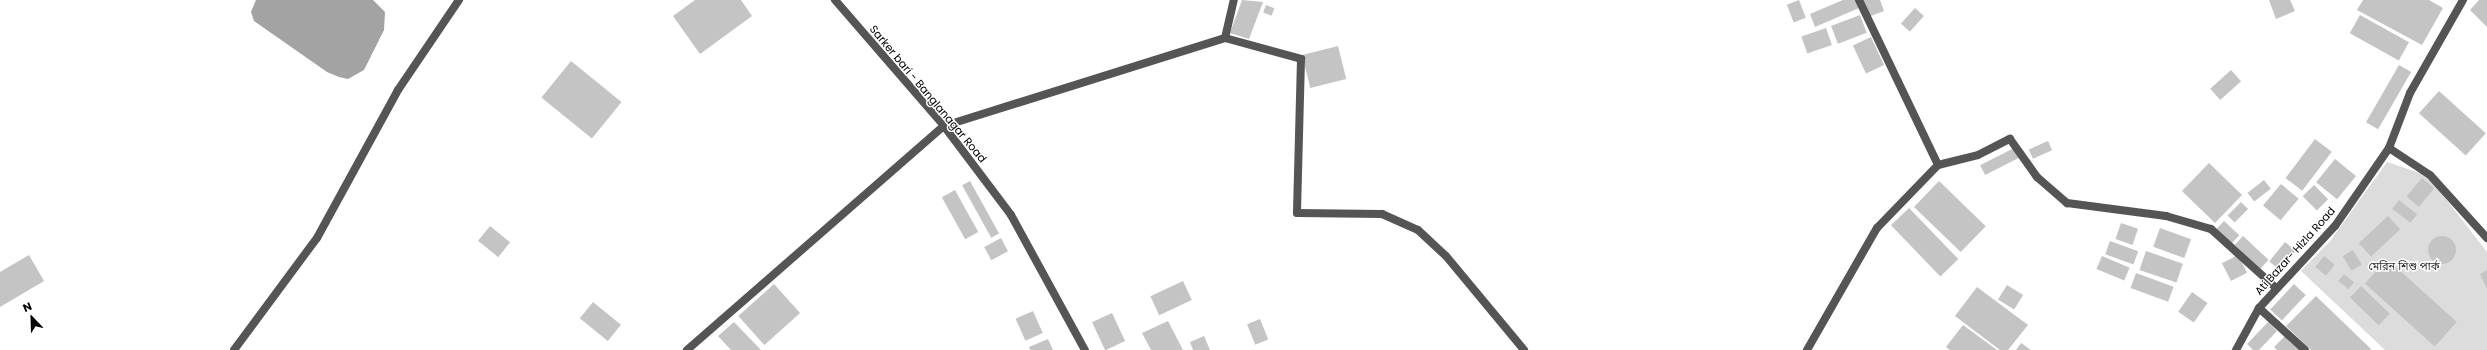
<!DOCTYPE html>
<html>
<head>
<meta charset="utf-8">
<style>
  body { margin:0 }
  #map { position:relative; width:2487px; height:350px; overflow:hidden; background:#fff; font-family:Poppins,"Noto Sans Bengali",sans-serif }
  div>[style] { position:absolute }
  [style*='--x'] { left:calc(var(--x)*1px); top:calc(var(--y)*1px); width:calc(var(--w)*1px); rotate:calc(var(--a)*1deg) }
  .green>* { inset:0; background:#dcdcdc }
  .water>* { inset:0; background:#a3a3a3 }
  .building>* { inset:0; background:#c4c4c4; transform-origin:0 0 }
  .round { border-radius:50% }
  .minor>* { height:8px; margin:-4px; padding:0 4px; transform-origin:4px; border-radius:4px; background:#555 }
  span { translate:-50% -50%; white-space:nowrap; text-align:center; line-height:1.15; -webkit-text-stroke:3px #fff; paint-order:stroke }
  .street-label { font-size:11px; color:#000 }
  .park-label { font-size:11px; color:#333 }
  .north { position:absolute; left:12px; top:298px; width:40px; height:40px; -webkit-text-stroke:3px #fff; paint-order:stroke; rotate:337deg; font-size:11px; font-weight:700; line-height:16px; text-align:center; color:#000 }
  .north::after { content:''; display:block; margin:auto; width:14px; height:18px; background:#000; clip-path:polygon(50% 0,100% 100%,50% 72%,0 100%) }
</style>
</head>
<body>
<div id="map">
  <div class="green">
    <div style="clip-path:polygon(2387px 162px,2423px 174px,2435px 185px,2487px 252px,2487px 350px,2385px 350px,2301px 271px,2331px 240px)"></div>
  </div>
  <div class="water">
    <div style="clip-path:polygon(256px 0,373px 0,385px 12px,384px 30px,364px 70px,348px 79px,339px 77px,327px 72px,254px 21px,251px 12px)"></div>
  </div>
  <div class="building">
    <div style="clip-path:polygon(695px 0,741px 0,752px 16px,700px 54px,673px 16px)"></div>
    <div style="clip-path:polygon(1242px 0,1263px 2px,1249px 39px,1230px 33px)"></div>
    <div style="left:1799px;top:0;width:19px;height:13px;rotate:69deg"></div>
    <div style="clip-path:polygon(1843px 0,1856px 0,1859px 8px,1815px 27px,1810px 14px)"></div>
    <div style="clip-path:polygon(1862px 0,1880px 0,1884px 11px,1868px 17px)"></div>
    <div style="clip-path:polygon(2269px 0,2290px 0,2295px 11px,2276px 19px)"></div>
    <div style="clip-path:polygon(2363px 0,2429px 0,2443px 8px,2422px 45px,2357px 10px)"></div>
    <div style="clip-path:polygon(2479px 0,2487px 0,2487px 27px,2470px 10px)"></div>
    <div style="left:1266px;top:5px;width:9px;height:8px;rotate:21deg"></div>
    <div style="left:1915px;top:8px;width:12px;height:21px;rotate:42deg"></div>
    <div style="left:1860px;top:15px;width:19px;height:31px;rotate:69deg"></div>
    <div style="left:2360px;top:15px;width:56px;height:21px;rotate:29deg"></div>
    <div style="left:1826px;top:28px;width:18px;height:26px;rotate:71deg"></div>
    <div style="left:1871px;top:37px;width:31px;height:20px;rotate:65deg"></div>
    <div style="left:1338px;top:46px;width:34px;height:37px;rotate:76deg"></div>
    <div style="left:571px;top:61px;width:65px;height:47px;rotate:39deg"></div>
    <div style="left:2399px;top:65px;width:14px;height:66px;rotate:30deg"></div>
    <div style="left:2231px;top:70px;width:15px;height:28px;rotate:48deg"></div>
    <div style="left:2439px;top:91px;width:63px;height:30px;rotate:42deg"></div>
    <div style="left:2315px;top:139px;width:21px;height:49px;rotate:37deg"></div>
    <div style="left:2048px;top:141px;width:10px;height:21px;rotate:66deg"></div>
    <div style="left:2014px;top:148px;width:11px;height:38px;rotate:63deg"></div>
    <div style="left:2335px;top:159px;width:27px;height:30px;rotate:39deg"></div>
    <div style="left:2209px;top:163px;width:46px;height:39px;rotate:44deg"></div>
    <div style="left:2422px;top:178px;width:16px;height:24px;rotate:40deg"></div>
    <div style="left:2264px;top:180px;width:11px;height:21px;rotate:52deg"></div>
    <div style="left:970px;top:181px;width:60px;height:9px;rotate:61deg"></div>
    <div style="left:1939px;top:181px;width:65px;height:36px;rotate:44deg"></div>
    <div style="left:2281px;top:184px;width:23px;height:28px;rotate:40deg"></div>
    <div style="left:2314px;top:185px;width:20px;height:16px;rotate:45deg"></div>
    <div style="left:955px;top:190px;width:48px;height:15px;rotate:61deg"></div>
    <div style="left:2399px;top:200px;width:23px;height:11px;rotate:38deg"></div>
    <div style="left:2241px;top:202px;width:10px;height:19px;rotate:45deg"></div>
    <div style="left:1909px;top:208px;width:71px;height:25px;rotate:46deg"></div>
    <div style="left:2388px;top:216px;width:18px;height:40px;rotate:47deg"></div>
    <div style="left:2224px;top:221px;width:21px;height:11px;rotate:43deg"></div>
    <div style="left:2121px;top:223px;width:18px;height:17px;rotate:19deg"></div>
    <div style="left:490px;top:226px;width:26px;height:19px;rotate:39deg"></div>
    <div style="left:2160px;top:228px;width:33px;height:20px;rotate:20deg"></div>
    <div class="round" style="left:2428px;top:236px;width:28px;height:28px"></div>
    <div style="left:2243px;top:236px;width:35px;height:12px;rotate:43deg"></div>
    <div style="left:1001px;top:238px;width:15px;height:19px;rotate:62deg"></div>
    <div style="left:2110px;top:241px;width:30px;height:14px;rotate:20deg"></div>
    <div style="left:2285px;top:242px;width:14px;height:25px;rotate:39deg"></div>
    <div style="left:2353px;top:250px;width:17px;height:12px;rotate:59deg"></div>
    <div style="left:2146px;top:251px;width:39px;height:20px;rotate:19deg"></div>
    <div style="clip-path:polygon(29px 255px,44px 281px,0 307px,0 272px)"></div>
    <div style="left:2238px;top:255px;width:20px;height:18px;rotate:63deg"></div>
    <div style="left:2102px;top:256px;width:30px;height:14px;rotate:23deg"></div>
    <div style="left:2324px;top:256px;width:14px;height:14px;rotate:39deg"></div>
    <div style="left:2387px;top:259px;width:94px;height:33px;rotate:42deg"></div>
    <div style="clip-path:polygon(2487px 270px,2487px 289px,2480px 274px)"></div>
    <div style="left:2136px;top:273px;width:40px;height:16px;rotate:20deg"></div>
    <div style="left:2344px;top:274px;width:13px;height:9px;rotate:39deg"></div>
    <div style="left:1183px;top:281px;width:21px;height:36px;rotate:65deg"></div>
    <div style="left:774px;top:284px;width:39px;height:48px;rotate:48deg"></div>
    <div style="left:2294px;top:284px;width:16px;height:35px;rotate:43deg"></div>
    <div style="left:2007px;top:285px;width:19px;height:17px;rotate:32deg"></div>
    <div style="left:2361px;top:286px;width:40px;height:16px;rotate:44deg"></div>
    <div style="clip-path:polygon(1977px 287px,2028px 325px,2008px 350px,2000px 350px,1955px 316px)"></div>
    <div style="left:2192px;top:292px;width:19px;height:24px;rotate:35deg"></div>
    <div style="clip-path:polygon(2316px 296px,2371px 349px,2370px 350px,2311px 350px,2286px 326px)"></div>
    <div style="left:593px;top:302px;width:36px;height:21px;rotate:39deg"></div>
    <div style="left:1033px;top:311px;width:24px;height:19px;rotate:66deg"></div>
    <div style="left:1112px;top:313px;width:31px;height:22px;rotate:65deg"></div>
    <div style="left:1260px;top:319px;width:22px;height:14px;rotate:68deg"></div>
    <div style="clip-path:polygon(1168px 321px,1183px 350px,1151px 350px,1142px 333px)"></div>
    <div style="clip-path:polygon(734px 322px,761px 350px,731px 350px,718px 336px)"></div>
    <div style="clip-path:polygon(2268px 322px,2277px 331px,2259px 350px,2253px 350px,2247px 344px)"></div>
    <div style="clip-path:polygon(1963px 325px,1997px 350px,1950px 350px,1946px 347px)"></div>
    <div style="clip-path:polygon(2286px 335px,2301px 350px,2277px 350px,2274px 347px)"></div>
    <div style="clip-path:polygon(1204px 336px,1210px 350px,1193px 350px,1190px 342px)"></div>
    <div style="clip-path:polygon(1048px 339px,1053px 350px,1030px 350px,1029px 347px)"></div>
    <div style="clip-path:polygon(2021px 343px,2031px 350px,2016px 350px)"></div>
  </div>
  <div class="minor">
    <div style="--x:835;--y:0;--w:167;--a:49.1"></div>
    <div style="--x:944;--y:126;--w:111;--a:53"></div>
    <div style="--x:1011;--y:215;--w:154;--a:61.3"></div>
    <div style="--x:1859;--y:0;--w:183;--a:64.4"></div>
    <div style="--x:1225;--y:38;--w:79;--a:15.4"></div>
    <div style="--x:1301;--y:59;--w:154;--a:91.5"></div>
    <div style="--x:1297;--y:213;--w:85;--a:0.7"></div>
    <div style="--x:1382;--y:214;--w:39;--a:24"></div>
    <div style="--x:1418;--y:230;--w:38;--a:43"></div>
    <div style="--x:1446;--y:256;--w:122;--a:50.3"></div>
    <div style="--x:2389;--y:148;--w:49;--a:33.4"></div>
    <div style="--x:2430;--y:175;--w:85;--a:47.9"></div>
    <div style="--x:2259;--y:308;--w:62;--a:42.4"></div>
    <div style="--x:234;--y:350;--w:139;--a:-53.5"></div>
    <div style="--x:317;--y:238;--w:169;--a:-61.3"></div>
    <div style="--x:398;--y:90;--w:109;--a:-55.9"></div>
    <div style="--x:687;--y:350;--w:341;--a:-41.1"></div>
    <div style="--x:944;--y:126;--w:294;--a:-17.4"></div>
    <div style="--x:1225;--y:38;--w:39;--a:-77"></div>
    <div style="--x:1807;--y:350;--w:141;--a:-60.2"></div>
    <div style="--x:1877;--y:228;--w:88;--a:-45.9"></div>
    <div style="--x:1938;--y:165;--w:41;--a:-14"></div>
    <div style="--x:1978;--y:155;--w:36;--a:-27"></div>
    <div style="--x:2010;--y:139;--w:47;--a:54.6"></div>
    <div style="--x:2037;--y:177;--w:40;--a:41"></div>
    <div style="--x:2067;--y:203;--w:100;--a:7.5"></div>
    <div style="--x:2166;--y:216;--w:47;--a:16.1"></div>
    <div style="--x:2211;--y:229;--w:88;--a:42.2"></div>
    <div style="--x:2236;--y:350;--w:48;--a:-61.3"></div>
    <div style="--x:2259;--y:308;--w:112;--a:-47.2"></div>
    <div style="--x:2335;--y:226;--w:95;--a:-55.3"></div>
    <div style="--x:2389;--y:148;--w:59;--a:-69.1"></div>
    <div style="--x:2410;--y:93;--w:107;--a:-60.3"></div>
  </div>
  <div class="street-label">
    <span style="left:928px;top:94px;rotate:50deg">Sarker bari - Banglanagar Road</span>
    <span style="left:2295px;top:251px;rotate:-48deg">Ati Bazar- Hizla Road</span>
  </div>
  <div class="park-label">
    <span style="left:2404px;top:266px">মেরিন শিশু পার্ক</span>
  </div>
  <div class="north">N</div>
</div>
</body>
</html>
